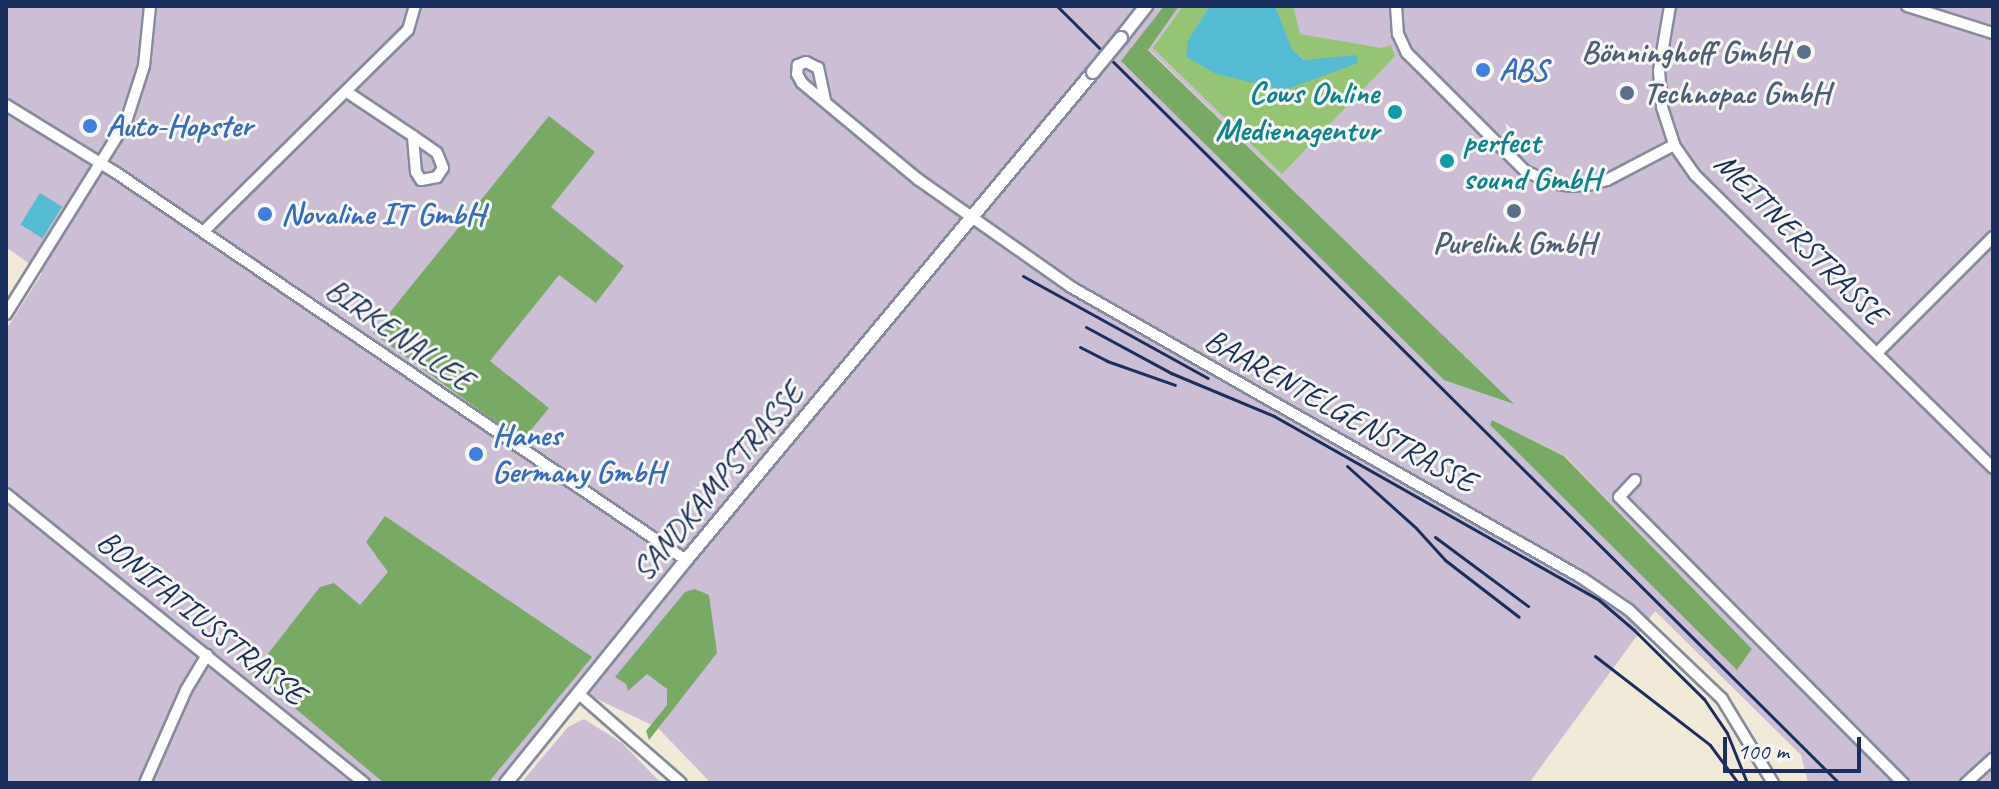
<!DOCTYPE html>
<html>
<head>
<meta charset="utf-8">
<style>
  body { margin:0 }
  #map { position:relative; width:1999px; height:789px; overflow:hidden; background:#f2ead9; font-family:Caveat,sans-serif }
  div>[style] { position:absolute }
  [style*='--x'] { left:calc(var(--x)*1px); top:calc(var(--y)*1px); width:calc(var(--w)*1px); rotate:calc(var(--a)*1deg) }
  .industrial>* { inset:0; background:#ccbed4 }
  .green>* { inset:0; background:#95c574 }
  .forest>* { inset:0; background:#78aa66 }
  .water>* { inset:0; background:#55bbd3; transform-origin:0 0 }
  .roads { filter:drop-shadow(2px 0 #868c9c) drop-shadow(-2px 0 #868c9c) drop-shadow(0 2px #868c9c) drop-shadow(0 -2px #868c9c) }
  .minor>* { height:10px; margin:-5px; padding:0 5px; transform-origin:5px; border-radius:5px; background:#fff }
  .tertiary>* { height:12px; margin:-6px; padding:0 6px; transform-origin:6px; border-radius:6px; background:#fff }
  .rail>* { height:3px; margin:-1.5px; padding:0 1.5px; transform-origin:1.5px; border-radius:1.5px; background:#1b2f5e }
  .bridges { filter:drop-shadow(2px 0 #868c9c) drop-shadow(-2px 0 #868c9c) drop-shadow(0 2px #868c9c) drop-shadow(0 -2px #868c9c) }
  .tertiary-bridge>* { height:12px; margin:-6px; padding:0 6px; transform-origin:6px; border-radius:6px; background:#fff }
  .dots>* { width:22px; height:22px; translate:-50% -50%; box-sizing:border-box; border:4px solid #f6f6f2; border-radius:50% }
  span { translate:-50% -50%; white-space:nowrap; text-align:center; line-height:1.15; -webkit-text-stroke:6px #f6f6f2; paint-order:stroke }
  .service-label { font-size:32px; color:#4e5e75; font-weight:700 }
  .right { translate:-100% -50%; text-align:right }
  .left { translate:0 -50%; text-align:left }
  .shop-label { font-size:32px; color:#366cbe; font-weight:700 }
  .culture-label { font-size:32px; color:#0d838f; font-weight:700 }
  .street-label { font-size:32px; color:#1b2f5e }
  .frame { position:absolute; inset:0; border:8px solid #1b2f5e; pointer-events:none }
  .scale { position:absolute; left:1723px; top:737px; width:138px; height:36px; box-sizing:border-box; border:4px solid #1b2f5e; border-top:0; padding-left:10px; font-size:24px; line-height:28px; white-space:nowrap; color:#1b2f5e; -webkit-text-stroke:6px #f6f6f2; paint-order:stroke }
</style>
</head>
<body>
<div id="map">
  <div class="industrial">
    <div style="clip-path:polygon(evenodd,6px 6px,1164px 6px,1122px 62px,1512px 403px,1148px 49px,1179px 6px,1993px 6px,1993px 783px,1808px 783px,1801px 755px,1655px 611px,1529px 783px,711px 783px,658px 728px,576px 689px,496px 783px,6px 783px,6px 330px,42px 273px,6px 247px,6px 6px,1492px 420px,1565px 456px,1752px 649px,1738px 669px,1490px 425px,1492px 420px)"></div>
    <div style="clip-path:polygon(584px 719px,622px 743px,661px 783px,521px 783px,568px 727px)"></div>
  </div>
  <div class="green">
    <div style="clip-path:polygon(1183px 6px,1210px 6px,1188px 40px,1216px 74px,1326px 59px,1305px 60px,1292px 49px,1275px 6px,1293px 6px,1300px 34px,1381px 48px,1391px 45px,1395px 56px,1282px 174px,1153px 48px)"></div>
  </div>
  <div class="forest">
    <div style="clip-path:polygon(1164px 6px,1179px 6px,1148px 50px,1514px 404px,1444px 380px,1121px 61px)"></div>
    <div style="clip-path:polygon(549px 116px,595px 152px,551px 207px,624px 266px,596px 303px,559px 275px,490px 361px,549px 408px,522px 441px,373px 333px)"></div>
    <div style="clip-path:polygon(1492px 420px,1564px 456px,1752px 649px,1737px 670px,1490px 425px)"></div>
    <div style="clip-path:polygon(385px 516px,592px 657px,488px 783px,384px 783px,253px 673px,320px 587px,334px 583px,360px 605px,388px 572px,366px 542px)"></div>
    <div style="clip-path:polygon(695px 589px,709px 595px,717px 653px,649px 740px,646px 731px,667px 705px,667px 689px,647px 674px,628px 691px,626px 684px,615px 677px,685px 592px)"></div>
  </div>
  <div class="water">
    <div style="clip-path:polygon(1210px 6px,1275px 6px,1292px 49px,1304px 60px,1356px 55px,1358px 63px,1285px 90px,1216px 74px,1186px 57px,1188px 40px)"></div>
    <div style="left:40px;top:193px;width:26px;height:37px;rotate:32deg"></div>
  </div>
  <div class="roads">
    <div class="minor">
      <div style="--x:1396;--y:6;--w:28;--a:86"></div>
      <div style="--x:1398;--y:34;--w:21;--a:65"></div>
      <div style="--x:1407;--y:53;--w:167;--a:45"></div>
      <div style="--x:1525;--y:171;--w:30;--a:24"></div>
      <div style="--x:1552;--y:183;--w:19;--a:9"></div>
      <div style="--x:1571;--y:186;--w:21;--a:-5"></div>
      <div style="--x:1592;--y:184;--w:16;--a:-15"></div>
      <div style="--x:1607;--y:180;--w:76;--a:-27.6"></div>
      <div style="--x:1670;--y:6;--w:66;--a:99.6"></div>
      <div style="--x:1659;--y:71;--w:36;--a:85"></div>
      <div style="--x:1662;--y:107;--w:40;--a:72"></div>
      <div style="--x:1674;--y:145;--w:37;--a:55"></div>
      <div style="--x:1695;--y:175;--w:418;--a:44.5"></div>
      <div style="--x:1907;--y:6;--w:90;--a:17.4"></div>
      <div style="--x:347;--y:92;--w:79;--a:33.7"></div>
      <div style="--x:413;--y:136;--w:29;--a:35"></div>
      <div style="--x:437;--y:153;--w:16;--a:68"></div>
      <div style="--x:443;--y:168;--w:11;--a:124"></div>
      <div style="--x:437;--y:177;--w:16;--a:169"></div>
      <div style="--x:421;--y:180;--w:9;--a:-122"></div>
      <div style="--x:416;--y:172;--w:36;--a:-95"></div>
      <div style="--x:825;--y:100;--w:33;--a:-102"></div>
      <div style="--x:818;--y:68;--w:13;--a:-153"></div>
      <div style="--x:806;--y:62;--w:9;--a:159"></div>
      <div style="--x:798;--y:65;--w:9;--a:96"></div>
      <div style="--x:797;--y:74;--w:10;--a:61"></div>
      <div style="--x:802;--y:83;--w:152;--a:39.7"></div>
      <div style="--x:919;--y:180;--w:186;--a:35.1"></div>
      <div style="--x:1071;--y:287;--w:588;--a:29.66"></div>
      <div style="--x:1582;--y:578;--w:57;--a:34.2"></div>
      <div style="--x:1629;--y:610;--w:129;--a:43.7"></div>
      <div style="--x:1722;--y:699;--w:98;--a:58.7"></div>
      <div style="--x:6;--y:105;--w:128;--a:31.6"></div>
      <div style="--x:115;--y:172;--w:690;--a:34.2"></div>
      <div style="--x:204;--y:231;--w:286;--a:-44.6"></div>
      <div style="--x:408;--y:30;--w:25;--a:-74"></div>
      <div style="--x:6;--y:314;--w:226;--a:-58"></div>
      <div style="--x:126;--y:122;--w:59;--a:-72.2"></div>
      <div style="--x:144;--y:66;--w:60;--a:-84.3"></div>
      <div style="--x:1878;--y:352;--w:163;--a:-45"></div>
      <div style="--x:1635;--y:480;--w:23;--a:133"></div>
      <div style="--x:1619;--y:497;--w:403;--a:45.2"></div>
      <div style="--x:6;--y:494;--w:460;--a:38.9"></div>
      <div style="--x:579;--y:694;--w:135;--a:41.1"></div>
      <div style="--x:145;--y:783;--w:102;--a:-66.2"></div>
      <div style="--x:186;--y:690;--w:41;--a:-59"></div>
      <div style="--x:1966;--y:783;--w:36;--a:-42"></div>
    </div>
    <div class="tertiary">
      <div style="--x:1121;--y:38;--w:41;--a:-52"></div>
      <div style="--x:506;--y:783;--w:287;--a:-51.1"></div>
      <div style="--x:686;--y:560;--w:635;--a:-50.17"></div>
    </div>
  </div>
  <div class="rail">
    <div style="--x:1057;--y:6;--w:1102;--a:44.82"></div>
    <div style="--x:1023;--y:276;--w:211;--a:28.9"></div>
    <div style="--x:1086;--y:327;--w:97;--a:28.4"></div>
    <div style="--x:1171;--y:373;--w:112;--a:22.7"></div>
    <div style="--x:1274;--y:416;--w:373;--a:29.5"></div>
    <div style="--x:1599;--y:600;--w:46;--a:40.6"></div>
    <div style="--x:1634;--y:630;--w:98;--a:44.6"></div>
    <div style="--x:1704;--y:699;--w:41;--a:55.9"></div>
    <div style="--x:1727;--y:733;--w:54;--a:68.2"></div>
    <div style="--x:1080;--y:347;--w:30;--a:27"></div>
    <div style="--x:1107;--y:361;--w:72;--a:19.4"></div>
    <div style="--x:1347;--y:466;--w:93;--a:41.9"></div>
    <div style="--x:1416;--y:528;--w:43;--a:47.8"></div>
    <div style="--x:1445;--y:560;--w:93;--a:37.6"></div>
    <div style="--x:1435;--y:537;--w:116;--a:36.6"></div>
    <div style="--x:1595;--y:656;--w:145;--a:37.7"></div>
    <div style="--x:1710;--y:745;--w:47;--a:53.6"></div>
  </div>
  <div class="bridges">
    <div class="tertiary-bridge">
      <div style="--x:1093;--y:72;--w:44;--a:-50.5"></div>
    </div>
  </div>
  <div class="dots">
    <div style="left:1804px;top:52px;background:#5c6f8a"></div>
    <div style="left:1483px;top:70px;background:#3f7fe0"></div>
    <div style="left:1627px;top:93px;background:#5c6f8a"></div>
    <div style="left:1395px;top:112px;background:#0f9aa8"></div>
    <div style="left:90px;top:126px;background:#3f7fe0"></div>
    <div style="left:1447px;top:161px;background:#0f9aa8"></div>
    <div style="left:1514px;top:211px;background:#5c6f8a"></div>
    <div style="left:265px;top:214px;background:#3f7fe0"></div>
    <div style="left:476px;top:454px;background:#3f7fe0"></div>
  </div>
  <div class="service-label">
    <span class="right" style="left:1788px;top:52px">Bönninghoff GmbH</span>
    <span class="left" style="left:1643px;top:93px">Technopac GmbH</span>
    <span style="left:1514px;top:243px">Purelink GmbH</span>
  </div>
  <div class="shop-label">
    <span class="left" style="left:1499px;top:70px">ABS</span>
    <span class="left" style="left:106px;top:126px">Auto-Hopster</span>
    <span class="left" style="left:281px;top:214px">Novaline IT GmbH</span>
    <span class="left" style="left:492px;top:454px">Hanes<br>Germany GmbH</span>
  </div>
  <div class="culture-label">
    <span class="right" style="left:1379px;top:112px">Cows Online<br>Medienagentur</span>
    <span class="left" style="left:1463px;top:161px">perfect<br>sound GmbH</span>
  </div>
  <div class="street-label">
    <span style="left:1800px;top:239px;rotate:45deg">MEITNERSTRASSE</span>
    <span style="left:399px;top:335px;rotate:35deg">BIRKENALLEE</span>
    <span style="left:1340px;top:411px;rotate:29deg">BAARENTELGENSTRASSE</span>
    <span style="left:718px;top:482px;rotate:-50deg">SANDKAMPSTRASSE</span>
    <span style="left:201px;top:618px;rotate:39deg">BONIFATIUSSTRASSE</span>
  </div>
  <div class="frame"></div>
  <div class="scale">100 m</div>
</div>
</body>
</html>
